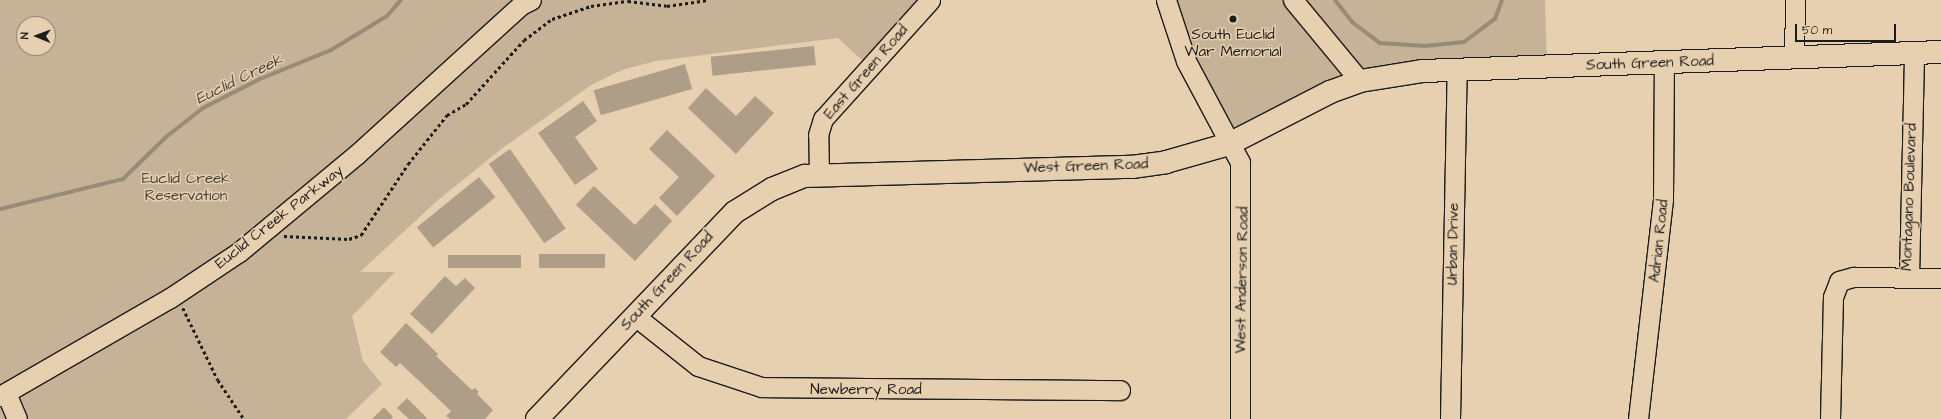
<!DOCTYPE html>
<html>
<head>
<meta charset="utf-8">
<style>
  body { margin:0 }
  #map { position:relative; width:1941px; height:419px; overflow:hidden; background:#e6d0af; font-family:"Architects Daughter",sans-serif }
  div>[style] { position:absolute }
  [style*='--x'] { left:calc(var(--x)*1px); top:calc(var(--y)*1px); width:calc(var(--w)*1px); rotate:calc(var(--a)*1deg) }
  .green>* { inset:0; background:#c5b297 }
  .stream>* { height:4px; margin:-2px; padding:0 2px; transform-origin:2px; border-radius:2px; background:#988b77 }
  .building>* { inset:0; background:#ae9e87; transform-origin:0 0 }
  .path>* { height:2.5px; margin-top:-1.25px; transform-origin:0; background:repeating-linear-gradient(90deg,#1c1c1c 0 3px,transparent 0 6px) }
  .roads { filter:drop-shadow(1px 0 #1c1c1c) drop-shadow(-1px 0 #1c1c1c) drop-shadow(0 1px #1c1c1c) drop-shadow(0 -1px #1c1c1c) }
  .minor>* { height:19px; margin:-9.5px; padding:0 9.5px; transform-origin:9.5px; border-radius:9.5px; background:#e6d0af }
  .major>* { height:22px; margin:-11px; padding:0 11px; transform-origin:11px; border-radius:11px; background:#e6d0af }
  .dots>* { width:11px; height:11px; translate:-50% -50%; box-sizing:border-box; border:2px solid #e6d0af; border-radius:50% }
  span { translate:-50% -50%; white-space:nowrap; text-align:center; line-height:1.15; -webkit-text-stroke:3px #e6d0af; paint-order:stroke }
  .poi-label { font-size:15px; color:#1c1c1c }
  .street-label { font-size:15px; color:#1c1c1c }
  .park-label { font-size:15px; color:#46423b }
  .water-label { font-size:16px; color:#47433c; font-style:italic }
  .north { position:absolute; left:16px; top:16px; width:40px; height:40px; box-sizing:border-box; background:#e6d0af; border:1px solid #958874; border-radius:50%; rotate:271deg; font-size:11px; font-weight:700; line-height:16px; text-align:center; color:#1c1c1c }
  .north::after { content:''; display:block; margin:auto; width:14px; height:18px; background:#1c1c1c; clip-path:polygon(50% 0,100% 100%,50% 72%,0 100%) }
  .scale { position:absolute; left:1795px; top:24px; width:101px; height:18px; box-sizing:border-box; border:2px solid #1c1c1c; border-top:0; padding-left:5px; font-size:12px; line-height:14px; white-space:nowrap; color:#1c1c1c; -webkit-text-stroke:3px #e6d0af; paint-order:stroke }
</style>
</head>
<body>
<div id="map">
  <div class="green">
    <div style="clip-path:polygon(evenodd,0 0,922px 0,864px 62px,838px 38px,656px 61px,622px 70px,591px 85px,504px 147px,438px 200px,360px 272px,395px 272px,352px 316px,363px 361px,382px 384px,346px 419px,0 419px,0 0,24px 24px,48px 24px,48px 48px,24px 48px,24px 24px)"></div>
    <div style="clip-path:polygon(1166px 0,1545px 0,1547px 66px,1389px 75px,1229px 144px)"></div>
  </div>
  <div class="stream">
    <div style="--x:1335;--y:0;--w:28;--a:52"></div>
    <div style="--x:1352;--y:22;--w:35;--a:37"></div>
    <div style="--x:1380;--y:43;--w:45;--a:3.8"></div>
    <div style="--x:1425;--y:46;--w:39;--a:-6"></div>
    <div style="--x:1464;--y:42;--w:39;--a:-37"></div>
    <div style="--x:1495;--y:19;--w:20;--a:-70"></div>
    <div style="--x:0;--y:209;--w:127;--a:-13.7"></div>
    <div style="--x:123;--y:179;--w:60;--a:-44.3"></div>
    <div style="--x:166;--y:137;--w:47;--a:-38.1"></div>
    <div style="--x:203;--y:108;--w:64;--a:-27"></div>
    <div style="--x:260;--y:79;--w:77;--a:-22.2"></div>
    <div style="--x:331;--y:50;--w:66;--a:-31.3"></div>
    <div style="--x:387;--y:16;--w:21;--a:-49"></div>
  </div>
  <div class="building">
    <div style="left:814px;top:46px;width:19px;height:104px;rotate:84deg"></div>
    <div style="left:685px;top:64px;width:26px;height:95px;rotate:74deg"></div>
    <div style="clip-path:polygon(706px 88px,736px 116px,755px 96px,774px 113px,736px 154px,688px 108px)"></div>
    <div style="clip-path:polygon(583px 101px,597px 121px,575px 137px,598px 169px,575px 185px,538px 133px)"></div>
    <div style="clip-path:polygon(667px 130px,715px 176px,677px 216px,659px 198px,679px 177px,649px 149px)"></div>
    <div style="left:510px;top:149px;width:97px;height:26px;rotate:55deg"></div>
    <div style="left:479px;top:177px;width:26px;height:80px;rotate:51deg"></div>
    <div style="clip-path:polygon(594px 186px,635px 225px,655px 204px,672px 221px,635px 261px,576px 205px)"></div>
    <div style="left:539px;top:254px;width:66px;height:14px"></div>
    <div style="left:448px;top:255px;width:73px;height:13px"></div>
    <div style="clip-path:polygon(445px 276px,456px 286px,465px 278px,475px 288px,432px 334px,410px 314px)"></div>
    <div style="clip-path:polygon(406px 323px,438px 354px,436px 356px,472px 390px,475px 388px,479px 392px,477px 394px,493px 410px,485px 419px,450px 419px,446px 416px,451px 411px,400px 363px,396px 367px,380px 352px)"></div>
    <div style="clip-path:polygon(407px 398px,427px 418px,426px 419px,409px 419px,397px 408px)"></div>
    <div style="clip-path:polygon(384px 407px,393px 417px,391px 419px,372px 419px)"></div>
  </div>
  <div class="path">
    <div style="--x:284;--y:236;--w:65;--a:2.6"></div>
    <div style="--x:349;--y:239;--w:13;--a:-18"></div>
    <div style="--x:361;--y:235;--w:85;--a:-56.5"></div>
    <div style="--x:408;--y:164;--w:63;--a:-51.5"></div>
    <div style="--x:447;--y:115;--w:22;--a:-30"></div>
    <div style="--x:466;--y:104;--w:86;--a:-47.8"></div>
    <div style="--x:524;--y:40;--w:35;--a:-37"></div>
    <div style="--x:552;--y:19;--w:41;--a:-18.4"></div>
    <div style="--x:591;--y:6;--w:37;--a:-8"></div>
    <div style="--x:628;--y:1;--w:39;--a:7"></div>
    <div style="--x:667;--y:6;--w:41;--a:-8.3"></div>
    <div style="--x:183;--y:308;--w:80;--a:64.1"></div>
    <div style="--x:218;--y:380;--w:47;--a:56.3"></div>
  </div>
  <div class="roads">
    <div class="minor">
      <div style="--x:1166;--y:0;--w:64;--a:71.8"></div>
      <div style="--x:1186;--y:61;--w:115;--a:61.9"></div>
      <div style="--x:1240;--y:162;--w:257;--a:90"></div>
      <div style="--x:1293;--y:0;--w:105;--a:50.4"></div>
      <div style="--x:1794;--y:58;--w:58;--a:-89"></div>
      <div style="--x:819;--y:174;--w:39;--a:-91"></div>
      <div style="--x:818;--y:135;--w:17;--a:-73"></div>
      <div style="--x:823;--y:119;--w:160;--a:-48"></div>
      <div style="--x:1909;--y:277;--w:223;--a:-88.7"></div>
      <div style="--x:635;--y:316;--w:80;--a:38.4"></div>
      <div style="--x:698;--y:366;--w:66;--a:18.4"></div>
      <div style="--x:761;--y:387;--w:359;--a:0.5"></div>
      <div style="--x:6;--y:393;--w:28;--a:67"></div>
      <div style="--x:0;--y:396;--w:196;--a:-30"></div>
      <div style="--x:170;--y:298;--w:83;--a:-33.7"></div>
      <div style="--x:239;--y:252;--w:152;--a:-39.7"></div>
      <div style="--x:356;--y:155;--w:223;--a:-42.3"></div>
      <div style="--x:521;--y:5;--w:11;--a:-27"></div>
      <div style="--x:1450;--y:419;--w:350;--a:-88.9"></div>
      <div style="--x:1638;--y:419;--w:222;--a:-83.5"></div>
      <div style="--x:1663;--y:198;--w:136;--a:-89.6"></div>
      <div style="--x:1830;--y:419;--w:122;--a:-88.6"></div>
      <div style="--x:1833;--y:297;--w:17;--a:-69"></div>
      <div style="--x:1839;--y:281;--w:15;--a:-16"></div>
      <div style="--x:1853;--y:277;--w:88;--a:0.7"></div>
    </div>
    <div class="major">
      <div style="--x:537;--y:419;--w:286;--a:-46.3"></div>
      <div style="--x:735;--y:212;--w:44;--a:-31.9"></div>
      <div style="--x:772;--y:189;--w:35;--a:-22"></div>
      <div style="--x:805;--y:176;--w:327;--a:-1.6"></div>
      <div style="--x:1132;--y:167;--w:34;--a:-8"></div>
      <div style="--x:1166;--y:162;--w:66;--a:-15.9"></div>
      <div style="--x:1229;--y:144;--w:114;--a:-27.2"></div>
      <div style="--x:1330;--y:92;--w:32;--a:-20"></div>
      <div style="--x:1360;--y:81;--w:64;--a:-9"></div>
      <div style="--x:1423;--y:71;--w:518;--a:-2.1"></div>
    </div>
  </div>
  <div class="dots">
    <div style="left:1233px;top:19px;background:#1c1c1c"></div>
  </div>
  <div class="poi-label">
    <span style="left:1233px;top:43px">South Euclid<br>War Memorial</span>
  </div>
  <div class="street-label">
    <span style="left:1650px;top:63px;rotate:-2deg">South Green Road</span>
    <span style="left:866px;top:72px;rotate:-49deg">East Green Road</span>
    <span style="left:1086px;top:166px;rotate:-2deg">West Green Road</span>
    <span style="left:1909px;top:197px;rotate:-88deg">Montagano Boulevard</span>
    <span style="left:279px;top:217px;rotate:-38deg">Euclid Creek Parkway</span>
    <span style="left:1659px;top:241px;rotate:-84deg">Adrian Road</span>
    <span style="left:1453px;top:244px;rotate:-89deg">Urban Drive</span>
    <span style="left:1242px;top:280px;rotate:-89deg">West Anderson Road</span>
    <span style="left:667px;top:281px;rotate:-47deg">South Green Road</span>
    <span style="left:866px;top:390px">Newberry Road</span>
  </div>
  <div class="park-label">
    <span style="left:186px;top:187px">Euclid Creek<br>Reservation</span>
  </div>
  <div class="water-label">
    <span style="left:239px;top:79px;rotate:-26deg">Euclid Creek</span>
  </div>
  <div class="north">N</div>
  <div class="scale">50 m</div>
</div>
</body>
</html>
